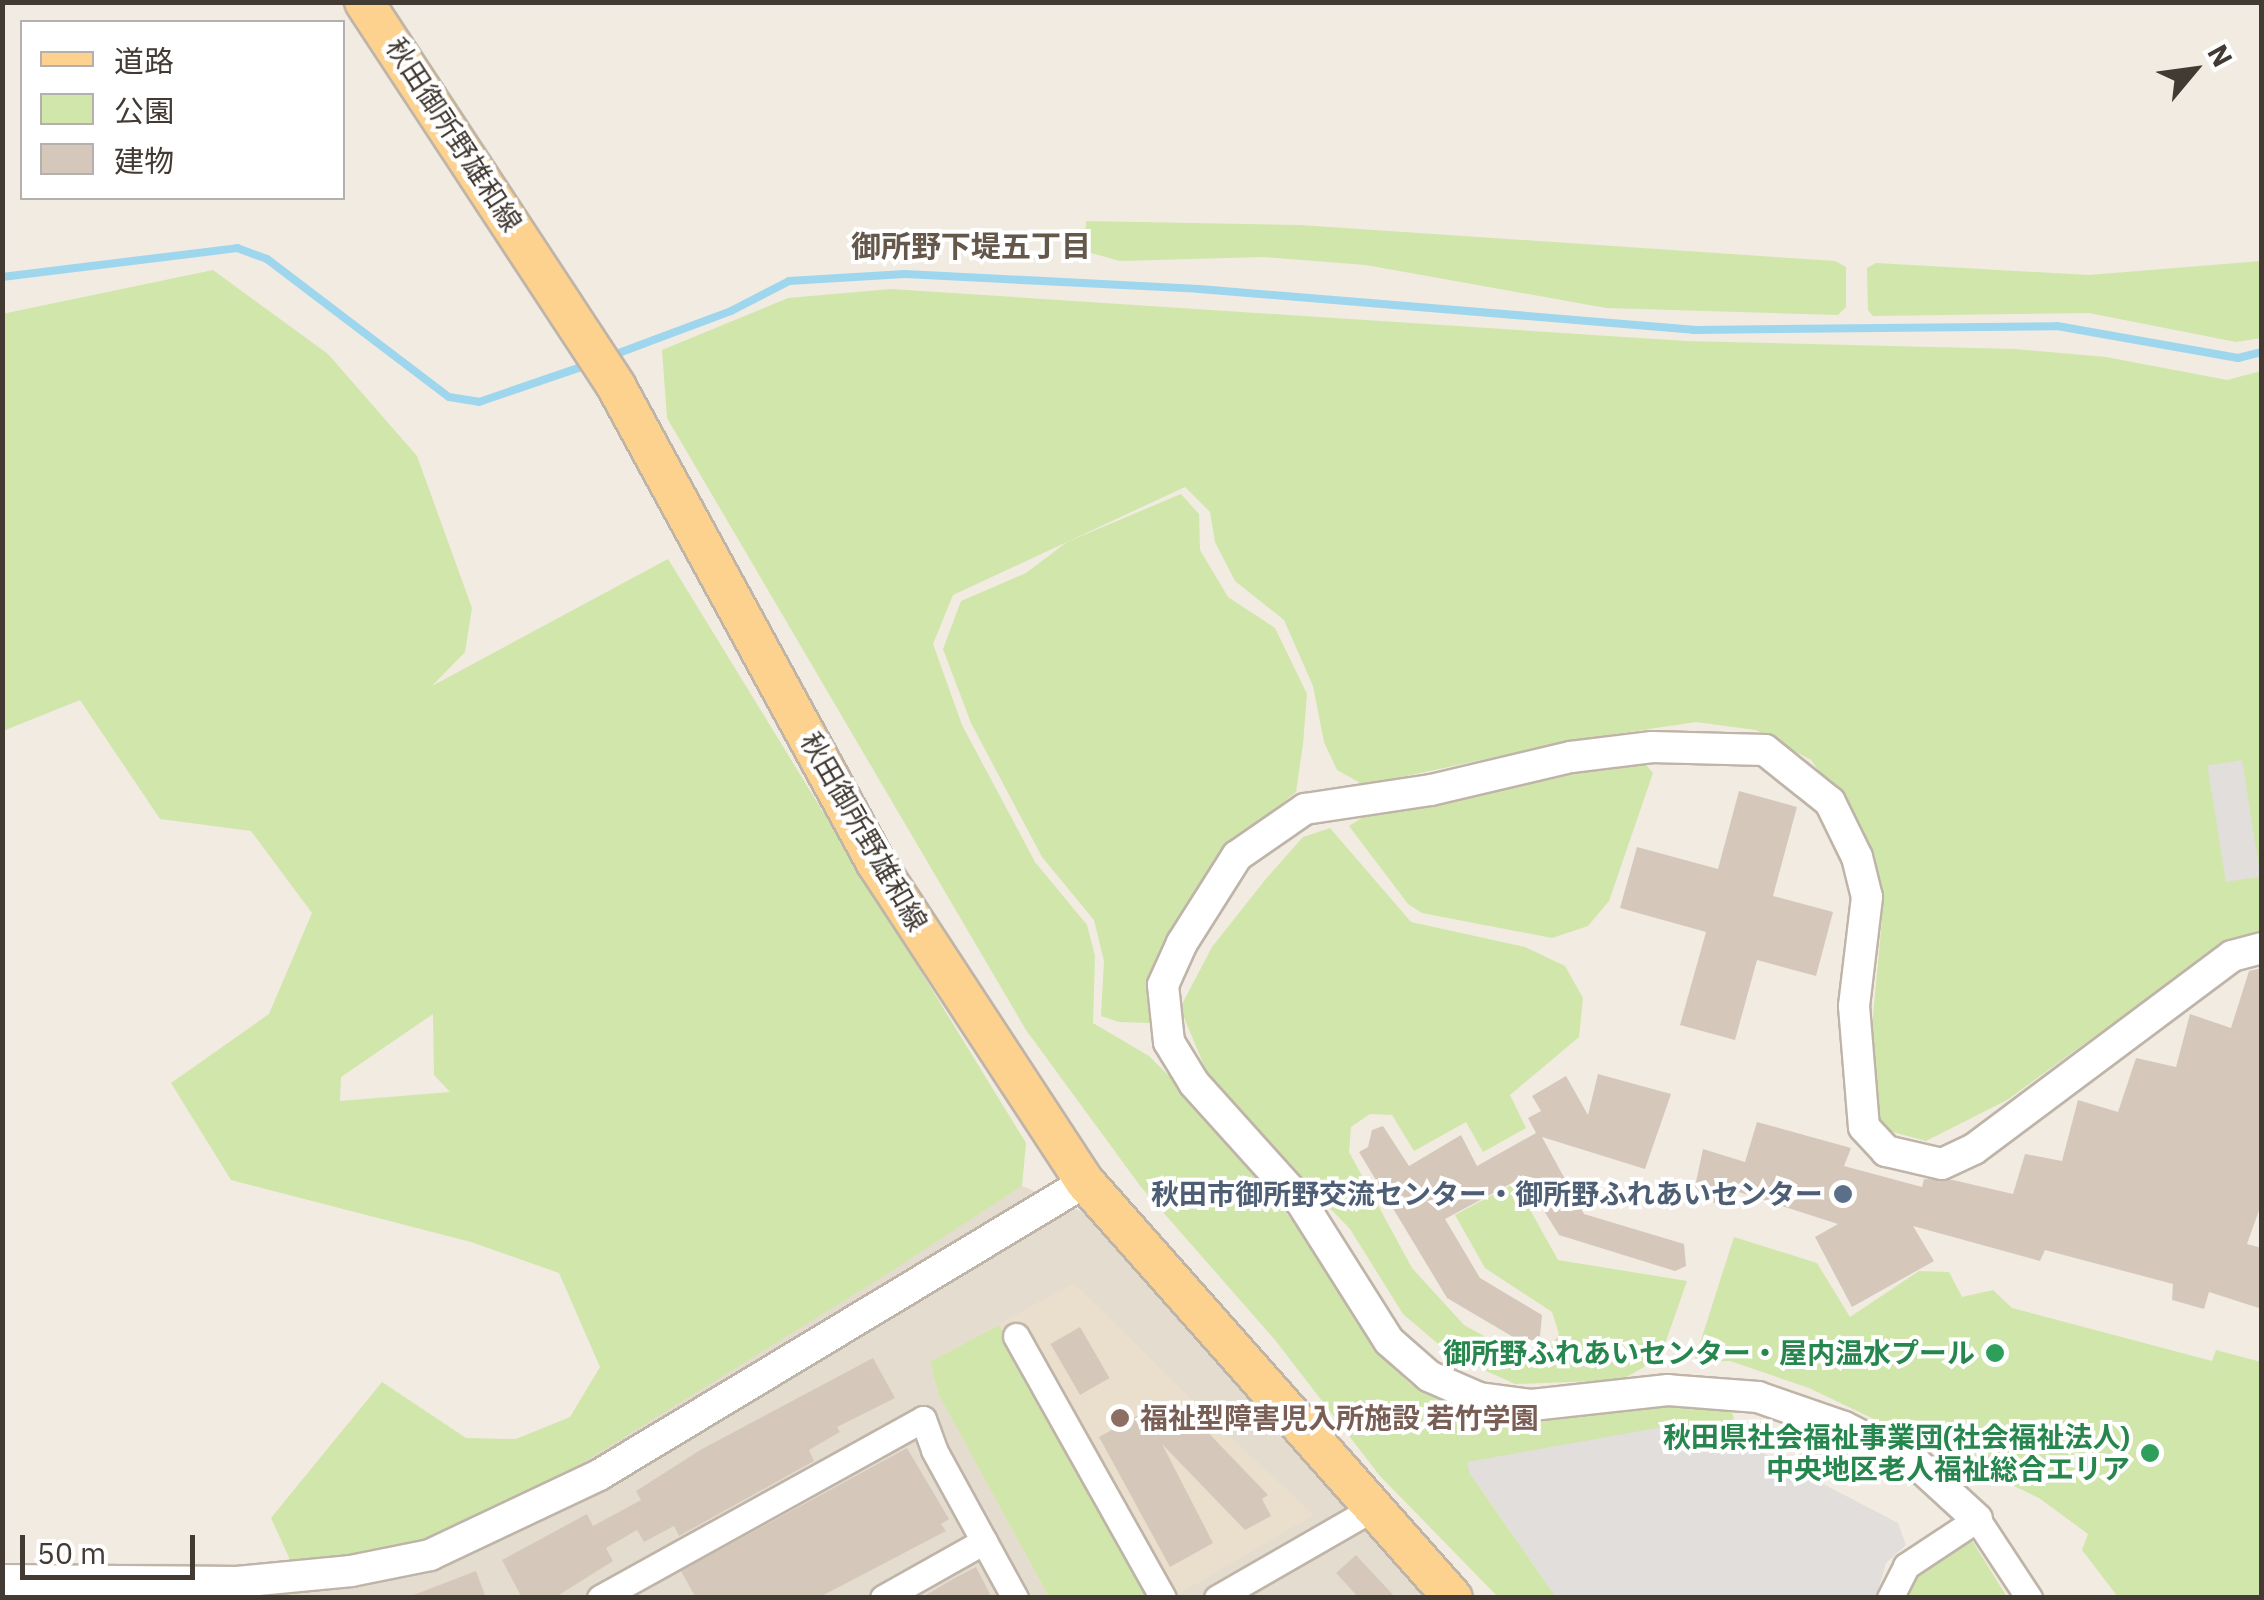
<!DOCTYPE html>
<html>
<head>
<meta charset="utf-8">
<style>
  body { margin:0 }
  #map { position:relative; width:2264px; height:1600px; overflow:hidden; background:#f1ebe2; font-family:"IBM Plex Sans","Noto Sans JP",sans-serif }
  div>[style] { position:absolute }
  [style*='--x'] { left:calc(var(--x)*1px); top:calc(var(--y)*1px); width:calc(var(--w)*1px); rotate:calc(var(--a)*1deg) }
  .residential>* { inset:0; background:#e5dcd0 }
  .education>* { inset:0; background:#eadecc }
  .green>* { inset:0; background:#d1e6aa }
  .parking>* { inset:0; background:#e1dedb; transform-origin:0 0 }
  .stream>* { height:8px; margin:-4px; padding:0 4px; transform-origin:4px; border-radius:4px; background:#9ed6ee }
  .building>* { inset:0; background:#d5c8bb; transform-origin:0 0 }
  .roads { filter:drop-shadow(2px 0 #bfb4a8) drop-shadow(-2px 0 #bfb4a8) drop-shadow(0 2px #bfb4a8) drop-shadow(0 -2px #bfb4a8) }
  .minor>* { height:25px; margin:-12.5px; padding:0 12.5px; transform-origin:12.5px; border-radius:12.5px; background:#fff }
  .tertiary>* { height:30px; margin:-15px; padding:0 15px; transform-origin:15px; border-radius:15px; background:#fff }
  .primary>* { height:38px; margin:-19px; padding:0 19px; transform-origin:19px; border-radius:19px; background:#fdd28f }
  .dots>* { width:28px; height:28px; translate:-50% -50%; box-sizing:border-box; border:5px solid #fff; border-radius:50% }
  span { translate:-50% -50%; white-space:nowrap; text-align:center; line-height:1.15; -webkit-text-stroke:8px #fff; paint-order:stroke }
  .street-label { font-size:28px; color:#423a33 }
  .service-label { font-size:28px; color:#4e5e75; font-weight:700 }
  .right { translate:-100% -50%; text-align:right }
  .leisure-label { font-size:28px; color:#27864d; font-weight:700 }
  .education-label { font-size:28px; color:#785e54; font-weight:700 }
  .left { translate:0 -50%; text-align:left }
  .neighbourhood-label { font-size:30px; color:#65574a; font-weight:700 }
  .frame { position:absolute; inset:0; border:5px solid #423a33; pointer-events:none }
  .legend { position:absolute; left:20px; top:20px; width:325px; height:180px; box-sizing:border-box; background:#fff; border:2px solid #b3b0ad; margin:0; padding:12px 18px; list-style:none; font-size:30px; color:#423a33 }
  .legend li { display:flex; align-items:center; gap:20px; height:50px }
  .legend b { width:50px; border:2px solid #b3b0ad }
  .north { position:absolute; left:2144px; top:20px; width:100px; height:100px; -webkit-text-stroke:8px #fff; paint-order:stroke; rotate:61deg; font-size:28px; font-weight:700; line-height:40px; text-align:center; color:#423a33 }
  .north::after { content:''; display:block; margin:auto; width:35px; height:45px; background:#423a33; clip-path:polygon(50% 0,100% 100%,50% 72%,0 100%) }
  .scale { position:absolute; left:20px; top:1535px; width:175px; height:45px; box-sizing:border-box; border:5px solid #423a33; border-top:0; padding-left:12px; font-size:30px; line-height:35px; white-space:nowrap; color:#423a33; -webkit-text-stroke:8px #fff; paint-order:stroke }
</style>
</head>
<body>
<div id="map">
  <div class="residential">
    <div style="clip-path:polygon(1022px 1186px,1104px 1221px,1432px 1598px,3px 1598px,3px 1563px,268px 1564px,396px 1552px,521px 1501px)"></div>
  </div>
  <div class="education">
    <div style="clip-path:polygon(1074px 1283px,1220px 1427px,1314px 1515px,1174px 1597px,1048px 1597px,939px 1395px,930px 1362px)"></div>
  </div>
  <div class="green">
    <div style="clip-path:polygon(1086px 221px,1300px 225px,1835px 261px,1846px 267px,1846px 307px,1838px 315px,1606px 308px,1366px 265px,1262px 257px,1120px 261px,1084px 251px)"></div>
    <div style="clip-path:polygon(2261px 261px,2261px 338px,2236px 342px,2089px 313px,1873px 316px,1868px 310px,1867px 268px,1876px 263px,2089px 275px)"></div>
    <div style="clip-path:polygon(evenodd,213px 270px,328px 354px,417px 456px,472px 608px,465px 652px,432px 686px,668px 559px,1026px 1143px,1022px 1186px,879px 1279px,521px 1501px,396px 1552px,291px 1562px,271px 1518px,382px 1382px,466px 1438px,516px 1439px,570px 1417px,600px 1367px,559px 1273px,471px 1242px,231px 1180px,171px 1083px,269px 1014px,312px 913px,251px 831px,160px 819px,80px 700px,3px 731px,2px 314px,213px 270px,433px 1014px,434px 1075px,450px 1092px,340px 1101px,341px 1077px,433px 1014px)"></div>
    <div style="clip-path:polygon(891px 289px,1686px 341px,2015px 349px,2106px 357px,2227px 380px,2261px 371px,2261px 933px,2222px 944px,2007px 1100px,1926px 1141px,1882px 1129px,1869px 1058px,1882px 920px,1857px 824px,1811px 760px,1756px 730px,1696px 722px,1575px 740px,1364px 785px,1337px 770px,1324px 742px,1313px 686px,1284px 620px,1235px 581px,1215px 542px,1210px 512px,1185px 487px,953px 595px,933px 644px,962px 725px,1035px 862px,1087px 925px,1095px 956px,1093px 1023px,1149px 1056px,1181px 1088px,1301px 1231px,1372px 1344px,1410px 1384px,1454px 1404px,1519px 1417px,1679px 1399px,1730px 1407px,1734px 1418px,1723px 1432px,1668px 1426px,1469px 1472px,1556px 1597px,1498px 1597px,1380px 1476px,1275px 1340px,1141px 1187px,1026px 1030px,667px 418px,662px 350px,788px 298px)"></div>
    <div style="clip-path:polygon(1181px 494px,1199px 514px,1200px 550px,1228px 597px,1275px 628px,1307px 694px,1303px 744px,1296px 792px,1223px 852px,1155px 978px,1149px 1023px,1119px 1022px,1101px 1016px,1104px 961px,1094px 920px,1042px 857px,971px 723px,943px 649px,961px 601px,1026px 573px,1067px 542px)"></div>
    <div style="clip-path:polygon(1642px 760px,1653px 773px,1609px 901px,1588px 926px,1552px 938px,1422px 913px,1408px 904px,1349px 826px,1368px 814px,1561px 770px)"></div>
    <div style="clip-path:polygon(1330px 828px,1411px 922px,1525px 947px,1565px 966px,1583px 998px,1579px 1037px,1510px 1095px,1526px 1128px,1483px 1152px,1466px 1122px,1414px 1151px,1392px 1115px,1370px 1114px,1351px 1127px,1349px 1152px,1412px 1268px,1464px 1325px,1525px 1359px,1546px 1354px,1559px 1334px,1552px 1312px,1485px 1268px,1455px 1215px,1515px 1183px,1558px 1260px,1687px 1281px,1660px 1358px,1621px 1380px,1515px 1384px,1451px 1355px,1403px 1314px,1350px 1229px,1213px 1087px,1180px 1008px,1212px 947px,1265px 880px,1303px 837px)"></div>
    <div style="clip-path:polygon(1734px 1237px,1817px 1263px,1850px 1317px,1919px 1271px,1949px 1272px,1962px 1297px,1993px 1290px,2012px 1308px,2212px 1361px,2216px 1350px,2261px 1362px,2261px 1597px,2118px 1597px,2082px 1550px,2088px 1534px,2039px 1498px,1809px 1388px,1730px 1361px,1694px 1362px)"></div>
    <div style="clip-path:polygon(999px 1325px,1152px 1597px,1049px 1597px,939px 1395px,930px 1362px)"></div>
    <div style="clip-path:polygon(1957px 1542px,1973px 1542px,2007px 1597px,1903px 1598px,1922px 1567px)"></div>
  </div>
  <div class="parking">
    <div style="left:2242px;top:760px;width:118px;height:35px;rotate:81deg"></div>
    <div style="clip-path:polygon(1668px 1426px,1723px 1432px,1898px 1523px,1906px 1545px,1886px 1563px,1876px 1597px,1556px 1597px,1469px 1472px,1467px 1462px)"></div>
  </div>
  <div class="stream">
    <div style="--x:2;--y:277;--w:237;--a:-7"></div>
    <div style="--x:237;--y:248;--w:32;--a:20"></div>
    <div style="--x:267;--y:259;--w:228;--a:37.2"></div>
    <div style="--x:449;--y:397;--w:30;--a:9"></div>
    <div style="--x:479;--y:402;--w:117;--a:-18.9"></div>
    <div style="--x:608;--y:357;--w:131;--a:-20.5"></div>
    <div style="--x:731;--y:311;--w:65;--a:-27.3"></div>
    <div style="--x:789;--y:281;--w:116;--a:-3.5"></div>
    <div style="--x:905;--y:274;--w:294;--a:2.9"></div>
    <div style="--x:1199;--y:289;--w:496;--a:4.7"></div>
    <div style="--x:1693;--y:330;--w:364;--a:-0.6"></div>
    <div style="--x:2057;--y:326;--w:184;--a:10"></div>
    <div style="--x:2238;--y:358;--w:25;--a:-14"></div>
  </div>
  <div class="building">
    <div style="clip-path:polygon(1739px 791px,1797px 807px,1773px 896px,1833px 912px,1816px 976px,1757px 960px,1735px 1040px,1680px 1025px,1706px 932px,1620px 908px,1637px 847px,1718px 869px)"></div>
    <div style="clip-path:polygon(2262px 968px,2262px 1202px,2247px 1244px,2262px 1248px,2262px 1309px,2209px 1292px,2204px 1309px,2172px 1300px,2173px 1284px,2045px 1250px,2040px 1261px,1913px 1226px,1934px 1261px,1852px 1307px,1815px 1237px,1838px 1224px,1723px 1187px,1718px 1204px,1693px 1196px,1703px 1149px,1745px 1162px,1757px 1122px,1851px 1148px,1844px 1166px,1922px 1187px,1924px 1179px,1953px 1180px,2013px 1194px,2025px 1154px,2062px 1161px,2078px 1100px,2118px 1112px,2136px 1058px,2176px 1067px,2190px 1014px,2231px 1028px,2249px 971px)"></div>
    <div style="clip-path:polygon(1598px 1074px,1671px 1094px,1645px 1169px,1542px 1137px,1584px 1214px,1684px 1244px,1686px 1266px,1675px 1271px,1559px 1235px,1523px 1177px,1445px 1219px,1480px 1278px,1542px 1315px,1540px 1336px,1525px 1344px,1447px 1298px,1359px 1152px,1368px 1147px,1372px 1130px,1383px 1126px,1409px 1166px,1461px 1135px,1477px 1166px,1536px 1133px,1528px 1118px,1541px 1111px,1532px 1096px,1566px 1076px,1588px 1115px)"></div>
    <div style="left:1080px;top:1327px;width:59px;height:34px;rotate:60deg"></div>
    <div style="clip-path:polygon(873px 1358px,895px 1398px,837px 1427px,840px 1432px,809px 1450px,814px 1461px,679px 1536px,674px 1526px,644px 1542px,637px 1530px,606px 1548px,613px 1561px,554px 1598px,522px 1598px,502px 1560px,587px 1514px,593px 1526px,641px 1500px,636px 1491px,702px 1449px)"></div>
    <div style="clip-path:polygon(1155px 1406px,1162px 1418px,1180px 1408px,1197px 1421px,1268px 1495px,1262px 1499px,1271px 1516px,1245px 1530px,1162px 1444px,1213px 1543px,1170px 1567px,1099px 1437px)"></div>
    <div style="clip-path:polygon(907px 1448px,949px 1519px,941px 1524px,946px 1531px,818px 1598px,696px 1598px,681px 1571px)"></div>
    <div style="clip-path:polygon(1356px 1555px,1396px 1598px,1359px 1598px,1336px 1573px)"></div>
    <div style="clip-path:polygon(976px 1567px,992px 1598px,921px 1598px,953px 1579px)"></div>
    <div style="clip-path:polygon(476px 1571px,486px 1598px,411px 1598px,411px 1596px)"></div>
  </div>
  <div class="roads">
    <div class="minor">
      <div style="--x:1016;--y:1336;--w:300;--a:60.7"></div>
      <div style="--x:600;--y:1598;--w:369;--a:-29"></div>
      <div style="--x:923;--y:1419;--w:33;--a:70"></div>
      <div style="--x:934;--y:1450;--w:169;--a:61.3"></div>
      <div style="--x:883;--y:1598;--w:116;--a:-29.4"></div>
      <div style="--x:1217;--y:1598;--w:177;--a:-29.9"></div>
      <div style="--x:1890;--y:1598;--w:36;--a:-63"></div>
      <div style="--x:1906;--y:1566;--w:85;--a:-33.5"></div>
      <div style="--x:1977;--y:1519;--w:95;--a:56.6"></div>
    </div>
    <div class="tertiary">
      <div style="--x:1977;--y:1519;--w:81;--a:-137.5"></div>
      <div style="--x:1917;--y:1464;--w:82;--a:-153.1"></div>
      <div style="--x:1844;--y:1427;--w:91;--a:-160.8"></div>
      <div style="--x:1758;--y:1397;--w:90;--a:-175.6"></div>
      <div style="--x:1668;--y:1390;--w:137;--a:173.7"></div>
      <div style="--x:1532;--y:1405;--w:53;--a:-172.5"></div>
      <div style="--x:1479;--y:1398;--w:55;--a:-156.3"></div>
      <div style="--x:1429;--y:1376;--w:53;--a:-138.8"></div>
      <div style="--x:1389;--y:1341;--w:165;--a:-122.3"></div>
      <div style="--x:1301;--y:1202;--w:160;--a:-132"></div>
      <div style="--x:1194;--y:1083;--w:48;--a:-121.4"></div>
      <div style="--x:1169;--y:1042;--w:57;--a:-96"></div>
      <div style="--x:1163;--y:985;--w:46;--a:-65.7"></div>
      <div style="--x:1182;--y:943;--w:103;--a:-57.7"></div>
      <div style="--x:1237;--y:856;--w:83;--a:-34.7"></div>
      <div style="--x:1305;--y:809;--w:127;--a:-8.6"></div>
      <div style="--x:1431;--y:790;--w:144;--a:-13.3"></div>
      <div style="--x:1571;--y:757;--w:82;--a:-7"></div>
      <div style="--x:1652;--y:747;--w:113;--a:1.5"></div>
      <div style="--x:1765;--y:750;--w:83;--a:38.7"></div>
      <div style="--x:1830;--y:802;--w:61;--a:63.9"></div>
      <div style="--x:1857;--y:857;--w:41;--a:76"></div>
      <div style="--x:1867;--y:897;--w:110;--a:96.8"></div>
      <div style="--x:1854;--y:1006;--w:121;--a:85.3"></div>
      <div style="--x:1864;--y:1127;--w:33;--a:47"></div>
      <div style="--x:1886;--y:1151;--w:57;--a:13.1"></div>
      <div style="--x:1942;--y:1164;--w:35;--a:-25"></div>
      <div style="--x:1974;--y:1149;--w:322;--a:-36.8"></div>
      <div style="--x:2232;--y:956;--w:31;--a:-15"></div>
      <div style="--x:2;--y:1580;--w:235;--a:0.5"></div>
      <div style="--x:237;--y:1582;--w:115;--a:-5.5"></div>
      <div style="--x:351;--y:1571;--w:81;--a:-11.4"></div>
      <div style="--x:430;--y:1555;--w:187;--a:-25.3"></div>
      <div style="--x:599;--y:1475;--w:567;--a:-31.08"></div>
    </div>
    <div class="primary">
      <div style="--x:364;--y:2;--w:459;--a:56.7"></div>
      <div style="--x:616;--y:386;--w:543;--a:61.41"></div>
      <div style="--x:876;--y:863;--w:381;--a:56.8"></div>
      <div style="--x:1085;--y:1182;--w:555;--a:48.5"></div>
    </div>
  </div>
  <div class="dots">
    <div style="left:1843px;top:1194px;background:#5c6f8a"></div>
    <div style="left:1995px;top:1353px;background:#2e9e5b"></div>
    <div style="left:1120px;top:1418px;background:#8d6e63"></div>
    <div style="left:2150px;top:1453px;background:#2e9e5b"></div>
  </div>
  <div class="street-label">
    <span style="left:454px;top:135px;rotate:57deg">秋田御所野雄和線</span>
    <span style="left:864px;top:832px;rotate:60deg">秋田御所野雄和線</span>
  </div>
  <div class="service-label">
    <span class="right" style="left:1823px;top:1194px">秋田市御所野交流センター・御所野ふれあいセンター</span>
  </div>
  <div class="leisure-label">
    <span class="right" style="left:1975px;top:1353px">御所野ふれあいセンター・屋内温水プール</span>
    <span class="right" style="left:2130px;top:1453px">秋田県社会福祉事業団(社会福祉法人)<br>中央地区老人福祉総合エリア</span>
  </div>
  <div class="education-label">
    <span class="left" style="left:1140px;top:1418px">福祉型障害児入所施設 若竹学園</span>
  </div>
  <div class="neighbourhood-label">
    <span style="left:971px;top:246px">御所野下堤五丁目</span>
  </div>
  <div class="frame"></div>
  <ul class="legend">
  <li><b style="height:12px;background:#fdd28f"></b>道路</li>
  <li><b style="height:28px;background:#d1e6aa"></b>公園</li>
  <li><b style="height:28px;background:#d5c8bb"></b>建物</li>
  </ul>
  <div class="north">N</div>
  <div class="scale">50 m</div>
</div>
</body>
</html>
